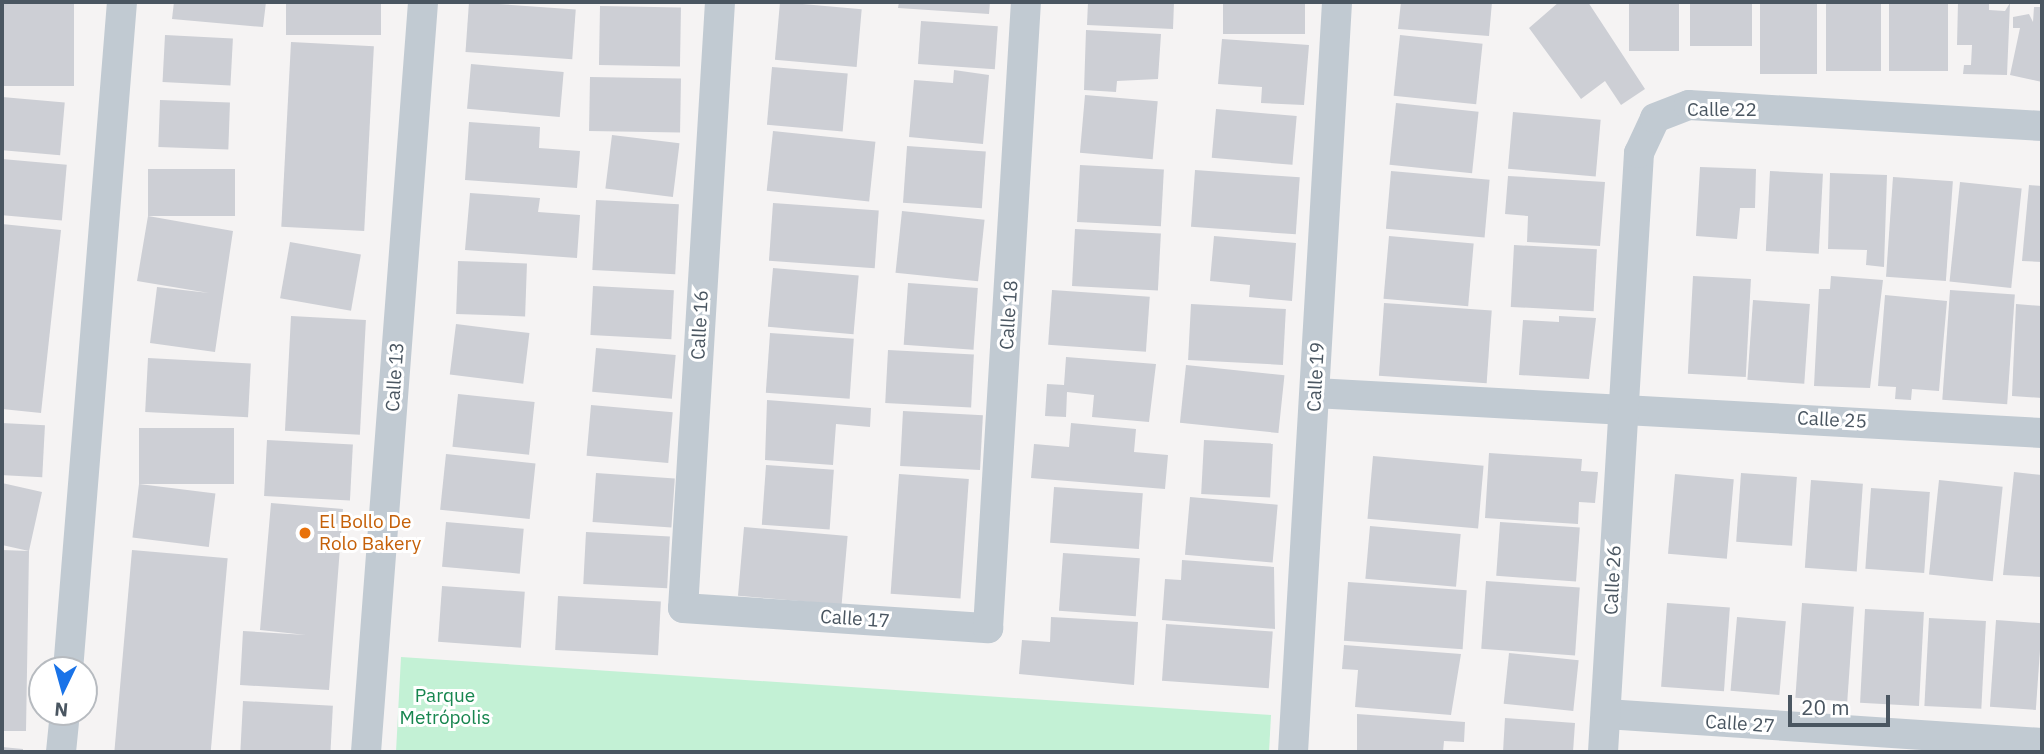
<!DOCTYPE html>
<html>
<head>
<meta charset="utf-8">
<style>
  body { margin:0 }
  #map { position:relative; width:2044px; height:754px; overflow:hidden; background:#f5f3f3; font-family:"IBM Plex Sans",sans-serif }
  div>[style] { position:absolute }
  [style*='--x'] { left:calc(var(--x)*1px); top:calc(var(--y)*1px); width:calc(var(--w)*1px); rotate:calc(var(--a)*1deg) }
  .green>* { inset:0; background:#c3f1d5 }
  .building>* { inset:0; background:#cdcfd5; transform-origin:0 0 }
  .minor>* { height:30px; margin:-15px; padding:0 15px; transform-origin:15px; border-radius:15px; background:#c1cad2 }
  .dots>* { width:19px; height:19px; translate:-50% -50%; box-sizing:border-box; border:4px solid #fff; border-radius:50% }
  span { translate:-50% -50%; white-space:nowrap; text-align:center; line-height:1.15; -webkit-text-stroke:6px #fff; paint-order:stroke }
  .street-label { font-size:19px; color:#4a5661 }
  .food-label { font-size:19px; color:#c56008 }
  .left { translate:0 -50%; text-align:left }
  .park-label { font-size:19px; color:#17864f }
  .frame { position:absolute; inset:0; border:4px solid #4a5661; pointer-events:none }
  .north { position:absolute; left:28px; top:656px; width:70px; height:70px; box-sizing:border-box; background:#fff; border:2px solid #b7bbc0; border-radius:50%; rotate:185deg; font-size:19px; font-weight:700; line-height:28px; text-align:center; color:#4a5661 }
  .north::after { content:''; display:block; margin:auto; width:24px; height:32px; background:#1a73e8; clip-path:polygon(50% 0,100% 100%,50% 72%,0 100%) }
  .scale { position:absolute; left:1788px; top:695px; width:102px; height:32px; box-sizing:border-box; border:4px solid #4a5661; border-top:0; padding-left:9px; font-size:21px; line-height:24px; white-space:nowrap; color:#4a5661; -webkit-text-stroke:5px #fff; paint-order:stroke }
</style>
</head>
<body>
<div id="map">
  <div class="green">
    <div style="clip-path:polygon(401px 657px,1271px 715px,1269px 752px,396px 752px)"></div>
  </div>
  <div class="building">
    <div style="left:2px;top:2px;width:72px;height:84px"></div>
    <div style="clip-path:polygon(174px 2px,266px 2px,263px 27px,172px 19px)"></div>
    <div style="left:286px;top:2px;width:95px;height:33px"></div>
    <div style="left:469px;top:2px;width:107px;height:50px;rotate:4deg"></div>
    <div style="left:780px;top:2px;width:82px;height:58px;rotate:5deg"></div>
    <div style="clip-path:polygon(899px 2px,990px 2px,989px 14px,898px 8px)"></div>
    <div style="clip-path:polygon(1088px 2px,1174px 2px,1173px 29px,1087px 25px)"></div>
    <div style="left:1223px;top:2px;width:82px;height:32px"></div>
    <div style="clip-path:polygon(1401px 2px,1492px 2px,1489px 36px,1398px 29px)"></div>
    <div style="clip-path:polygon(1559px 2px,1588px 2px,1645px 89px,1621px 105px,1605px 81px,1581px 99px,1529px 28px)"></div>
    <div style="left:1629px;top:2px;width:50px;height:49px"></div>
    <div style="left:1690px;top:2px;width:62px;height:44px"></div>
    <div style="left:1760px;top:2px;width:57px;height:72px"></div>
    <div style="left:1826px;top:2px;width:55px;height:69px"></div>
    <div style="left:1889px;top:2px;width:59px;height:69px"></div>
    <div style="clip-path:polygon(1958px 2px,1989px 2px,1989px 10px,2005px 11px,2010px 3px,2007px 75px,1963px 74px,1964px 65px,1971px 65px,1972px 45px,1957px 45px)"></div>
    <div style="left:600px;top:6px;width:81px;height:59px;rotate:1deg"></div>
    <div style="clip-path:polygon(2034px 7px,2042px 7px,2042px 82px,2010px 75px,2020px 28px,2013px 28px,2013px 17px,2029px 14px,2033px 22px)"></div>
    <div style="left:921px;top:21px;width:77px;height:43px;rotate:4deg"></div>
    <div style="clip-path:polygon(1086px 30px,1161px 34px,1158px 79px,1117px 81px,1116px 92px,1084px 90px)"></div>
    <div style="left:165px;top:35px;width:68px;height:47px;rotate:3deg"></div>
    <div style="left:1400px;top:35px;width:83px;height:61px;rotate:6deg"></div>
    <div style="clip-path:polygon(1222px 39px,1309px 45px,1304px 105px,1261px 103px,1262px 87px,1218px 84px)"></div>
    <div style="left:291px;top:42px;width:83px;height:185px;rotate:3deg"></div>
    <div style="left:471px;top:64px;width:93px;height:45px;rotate:5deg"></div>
    <div style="left:772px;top:67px;width:76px;height:58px;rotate:5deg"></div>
    <div style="clip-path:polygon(954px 70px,989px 75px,983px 144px,909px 137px,914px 80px,953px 83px)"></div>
    <div style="left:590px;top:77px;width:91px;height:54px;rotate:1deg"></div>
    <div style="left:1085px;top:95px;width:73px;height:58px;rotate:5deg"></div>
    <div style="left:2px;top:97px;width:63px;height:53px;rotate:5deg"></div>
    <div style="left:160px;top:100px;width:70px;height:47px;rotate:2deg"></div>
    <div style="left:1396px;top:103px;width:83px;height:62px;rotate:6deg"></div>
    <div style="left:1216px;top:109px;width:81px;height:49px;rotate:5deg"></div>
    <div style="left:1513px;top:112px;width:88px;height:57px;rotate:5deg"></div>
    <div style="clip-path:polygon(469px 122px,540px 127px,539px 148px,580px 151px,577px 188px,465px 180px)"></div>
    <div style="left:773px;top:131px;width:103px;height:60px;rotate:6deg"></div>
    <div style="left:612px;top:135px;width:68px;height:54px;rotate:7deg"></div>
    <div style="left:907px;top:146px;width:79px;height:57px;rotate:4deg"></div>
    <div style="left:2px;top:159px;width:65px;height:56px;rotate:5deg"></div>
    <div style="left:1080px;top:165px;width:84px;height:57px;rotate:3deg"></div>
    <div style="clip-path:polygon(1700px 167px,1756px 169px,1755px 208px,1740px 208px,1737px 239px,1696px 236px)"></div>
    <div style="left:148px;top:169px;width:87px;height:47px"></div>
    <div style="left:1195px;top:170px;width:105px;height:57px;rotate:4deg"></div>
    <div style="left:1391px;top:171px;width:99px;height:58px;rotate:5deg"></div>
    <div style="left:1770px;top:171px;width:53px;height:80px;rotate:3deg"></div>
    <div style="clip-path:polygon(1830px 173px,1887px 175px,1884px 267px,1866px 265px,1867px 250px,1828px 249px)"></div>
    <div style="clip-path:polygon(1508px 176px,1605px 182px,1600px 246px,1527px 242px,1528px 216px,1505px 214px)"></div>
    <div style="left:1893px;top:177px;width:60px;height:100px;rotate:4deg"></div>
    <div style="left:1960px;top:182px;width:62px;height:100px;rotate:6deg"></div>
    <div style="clip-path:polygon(2029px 185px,2042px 186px,2042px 262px,2022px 261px)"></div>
    <div style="clip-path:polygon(470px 193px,540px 198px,538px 212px,580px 215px,577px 258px,465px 250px)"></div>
    <div style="left:596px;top:200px;width:83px;height:70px;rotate:3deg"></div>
    <div style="left:773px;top:203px;width:106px;height:58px;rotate:4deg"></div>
    <div style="left:902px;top:211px;width:83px;height:62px;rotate:6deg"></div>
    <div style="clip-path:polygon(148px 216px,233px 231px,215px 352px,150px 343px,157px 287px,209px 293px,137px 281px)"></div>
    <div style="clip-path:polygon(2px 224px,61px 230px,41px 413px,2px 409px)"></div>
    <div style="left:1075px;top:229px;width:86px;height:57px;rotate:3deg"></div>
    <div style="clip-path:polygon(1214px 236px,1296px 243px,1292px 301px,1249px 297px,1250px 285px,1210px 281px)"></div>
    <div style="left:1389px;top:236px;width:85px;height:63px;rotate:5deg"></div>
    <div style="left:290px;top:242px;width:72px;height:57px;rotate:10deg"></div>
    <div style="left:1514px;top:245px;width:83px;height:62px;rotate:3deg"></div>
    <div style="left:458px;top:261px;width:69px;height:53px;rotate:2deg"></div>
    <div style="left:773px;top:268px;width:86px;height:59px;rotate:5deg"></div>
    <div style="left:1693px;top:276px;width:58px;height:98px;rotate:3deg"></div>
    <div style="clip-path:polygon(1831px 276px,1883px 280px,1870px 388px,1814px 386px,1819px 289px,1830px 289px)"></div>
    <div style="left:908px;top:283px;width:70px;height:62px;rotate:4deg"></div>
    <div style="left:593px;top:286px;width:81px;height:49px;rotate:3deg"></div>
    <div style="left:1052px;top:290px;width:98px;height:55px;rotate:4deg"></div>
    <div style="left:1950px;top:290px;width:65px;height:110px;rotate:4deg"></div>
    <div style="clip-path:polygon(1885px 295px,1947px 301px,1939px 391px,1912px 389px,1911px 400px,1895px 399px,1896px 387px,1878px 386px)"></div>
    <div style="left:1753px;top:300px;width:57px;height:80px;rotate:4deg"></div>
    <div style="left:1384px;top:303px;width:108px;height:73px;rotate:4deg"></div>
    <div style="left:1191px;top:304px;width:95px;height:56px;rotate:3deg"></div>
    <div style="clip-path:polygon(2016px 304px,2042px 306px,2042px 398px,2012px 396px)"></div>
    <div style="left:291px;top:316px;width:75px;height:115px;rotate:3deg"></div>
    <div style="clip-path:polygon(1559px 316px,1596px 318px,1589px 379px,1519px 375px,1523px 320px,1559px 322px)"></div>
    <div style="left:456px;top:324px;width:74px;height:51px;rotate:7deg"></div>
    <div style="left:770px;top:333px;width:84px;height:60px;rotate:4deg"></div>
    <div style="left:596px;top:348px;width:80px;height:44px;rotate:5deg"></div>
    <div style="left:888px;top:350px;width:86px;height:53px;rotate:3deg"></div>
    <div style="clip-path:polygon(1066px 357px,1156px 364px,1149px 422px,1092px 417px,1094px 395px,1067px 392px,1066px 417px,1045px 416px,1047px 384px,1064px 385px)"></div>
    <div style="left:148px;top:358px;width:103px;height:54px;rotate:3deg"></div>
    <div style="left:1186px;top:365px;width:99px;height:58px;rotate:6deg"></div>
    <div style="left:458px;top:394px;width:77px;height:53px;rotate:6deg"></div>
    <div style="clip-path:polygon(767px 400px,871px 408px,870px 427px,836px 424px,833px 465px,765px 460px)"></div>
    <div style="left:591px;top:405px;width:82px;height:51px;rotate:5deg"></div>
    <div style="left:903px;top:411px;width:80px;height:55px;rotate:3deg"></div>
    <div style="left:2px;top:423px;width:43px;height:52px;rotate:3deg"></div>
    <div style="clip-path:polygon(1071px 423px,1136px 429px,1134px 452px,1168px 455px,1165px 489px,1031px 478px,1034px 444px,1069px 447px)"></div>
    <div style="left:234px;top:428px;width:56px;height:95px;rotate:90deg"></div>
    <div style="left:267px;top:440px;width:86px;height:56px;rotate:3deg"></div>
    <div style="left:1204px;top:440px;width:69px;height:54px;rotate:3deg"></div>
    <div style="clip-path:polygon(1489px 453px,1582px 459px,1581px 471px,1598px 472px,1595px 503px,1579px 502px,1578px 524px,1485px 518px)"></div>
    <div style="left:446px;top:454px;width:90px;height:56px;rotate:6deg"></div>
    <div style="left:1373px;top:456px;width:111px;height:63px;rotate:5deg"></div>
    <div style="left:766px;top:465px;width:68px;height:60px;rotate:4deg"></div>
    <div style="clip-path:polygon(2014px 472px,2042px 475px,2042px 577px,2003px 575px)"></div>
    <div style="left:596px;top:473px;width:79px;height:49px;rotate:4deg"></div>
    <div style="left:1741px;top:473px;width:56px;height:69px;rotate:4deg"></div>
    <div style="left:899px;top:474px;width:70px;height:120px;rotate:4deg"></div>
    <div style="left:1675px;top:474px;width:59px;height:80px;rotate:5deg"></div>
    <div style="left:1811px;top:480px;width:52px;height:88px;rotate:4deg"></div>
    <div style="left:1939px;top:480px;width:64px;height:95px;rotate:6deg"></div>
    <div style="clip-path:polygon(2px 483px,42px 492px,29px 551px,26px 731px,2px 731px,2px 550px,29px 551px,2px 545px)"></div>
    <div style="left:139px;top:484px;width:77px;height:54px;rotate:7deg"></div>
    <div style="left:1054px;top:487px;width:89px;height:56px;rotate:4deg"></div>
    <div style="left:1871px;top:488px;width:59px;height:81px;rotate:4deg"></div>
    <div style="left:1190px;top:497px;width:88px;height:58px;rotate:5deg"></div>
    <div style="clip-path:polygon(271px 503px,343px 509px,329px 690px,240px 685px,243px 631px,306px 635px,260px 630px)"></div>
    <div style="left:446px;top:522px;width:78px;height:45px;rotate:5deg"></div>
    <div style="left:1500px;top:522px;width:80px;height:54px;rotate:4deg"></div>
    <div style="left:1370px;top:526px;width:91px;height:53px;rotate:5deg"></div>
    <div style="left:744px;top:527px;width:104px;height:69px;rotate:5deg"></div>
    <div style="left:586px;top:532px;width:84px;height:52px;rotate:3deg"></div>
    <div style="left:132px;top:550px;width:96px;height:203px;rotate:5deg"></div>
    <div style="left:1063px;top:553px;width:77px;height:58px;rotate:4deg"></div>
    <div style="clip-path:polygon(1182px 560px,1274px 567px,1275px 629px,1162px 620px,1165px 579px,1181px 580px)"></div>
    <div style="left:1486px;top:581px;width:94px;height:68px;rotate:4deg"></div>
    <div style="left:1348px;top:582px;width:119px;height:59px;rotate:4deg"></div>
    <div style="left:442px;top:586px;width:83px;height:56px;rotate:4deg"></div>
    <div style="left:558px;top:596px;width:103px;height:54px;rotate:3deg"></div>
    <div style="left:1667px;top:603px;width:63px;height:84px;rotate:4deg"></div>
    <div style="left:1802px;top:603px;width:52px;height:95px;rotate:4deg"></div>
    <div style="left:1865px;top:609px;width:59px;height:94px;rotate:3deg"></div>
    <div style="clip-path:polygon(1051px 617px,1138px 622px,1134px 685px,1019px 674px,1022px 640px,1050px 642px)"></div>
    <div style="left:1737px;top:617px;width:49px;height:74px;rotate:5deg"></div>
    <div style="left:1929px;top:618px;width:57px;height:88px;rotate:3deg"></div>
    <div style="left:1996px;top:620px;width:46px;height:87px;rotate:4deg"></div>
    <div style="left:1166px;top:624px;width:107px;height:57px;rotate:4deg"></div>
    <div style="clip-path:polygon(1344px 645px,1461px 654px,1451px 715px,1355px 707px,1358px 670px,1342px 669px)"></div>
    <div style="left:1509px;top:653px;width:70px;height:51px;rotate:6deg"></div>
    <div style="left:243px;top:701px;width:90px;height:50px;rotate:3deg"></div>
    <div style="clip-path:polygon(1357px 714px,1465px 722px,1464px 742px,1444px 741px,1443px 752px,1357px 752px)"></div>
    <div style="clip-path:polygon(1505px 718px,1575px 723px,1573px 752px,1503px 752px)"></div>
    <div style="clip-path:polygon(2px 747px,23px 749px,23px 752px,2px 752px)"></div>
  </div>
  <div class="minor">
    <div style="--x:720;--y:2;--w:607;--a:93.49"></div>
    <div style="--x:683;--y:608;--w:306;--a:3.8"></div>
    <div style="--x:988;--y:628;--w:627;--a:-86.53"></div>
    <div style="--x:1315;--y:393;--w:728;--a:3.15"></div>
    <div style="--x:68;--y:670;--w:670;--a:-85.38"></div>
    <div style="--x:1606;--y:714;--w:437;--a:3.8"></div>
    <div style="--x:61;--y:752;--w:40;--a:-84.3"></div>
    <div style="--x:366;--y:752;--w:752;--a:-85.65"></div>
    <div style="--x:1293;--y:752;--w:751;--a:-86.64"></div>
    <div style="--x:1603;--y:752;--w:600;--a:-86.56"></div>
    <div style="--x:1639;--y:153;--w:38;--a:-65"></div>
    <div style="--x:1655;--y:118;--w:36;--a:-21"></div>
    <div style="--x:1689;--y:105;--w:354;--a:3.4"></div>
  </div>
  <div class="dots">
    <div style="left:305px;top:533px;background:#e8710a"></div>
  </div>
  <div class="street-label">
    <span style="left:1722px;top:110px">Calle 22</span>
    <span style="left:1009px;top:315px;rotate:-86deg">Calle 18</span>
    <span style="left:700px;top:325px;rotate:-87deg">Calle 16</span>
    <span style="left:395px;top:377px;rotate:-86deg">Calle 13</span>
    <span style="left:1316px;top:377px;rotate:-87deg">Calle 19</span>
    <span style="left:1832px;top:420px;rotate:3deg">Calle 25</span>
    <span style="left:1613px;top:580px;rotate:-87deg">Calle 26</span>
    <span style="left:855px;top:619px;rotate:4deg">Calle 17</span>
    <span style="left:1740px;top:724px;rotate:4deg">Calle 27</span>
  </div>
  <div class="food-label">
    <span class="left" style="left:319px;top:533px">El Bollo De<br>Rolo Bakery</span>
  </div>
  <div class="park-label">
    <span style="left:445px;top:707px">Parque<br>Metrópolis</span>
  </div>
  <div class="frame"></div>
  <div class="north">N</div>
  <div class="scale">20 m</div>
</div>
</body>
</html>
